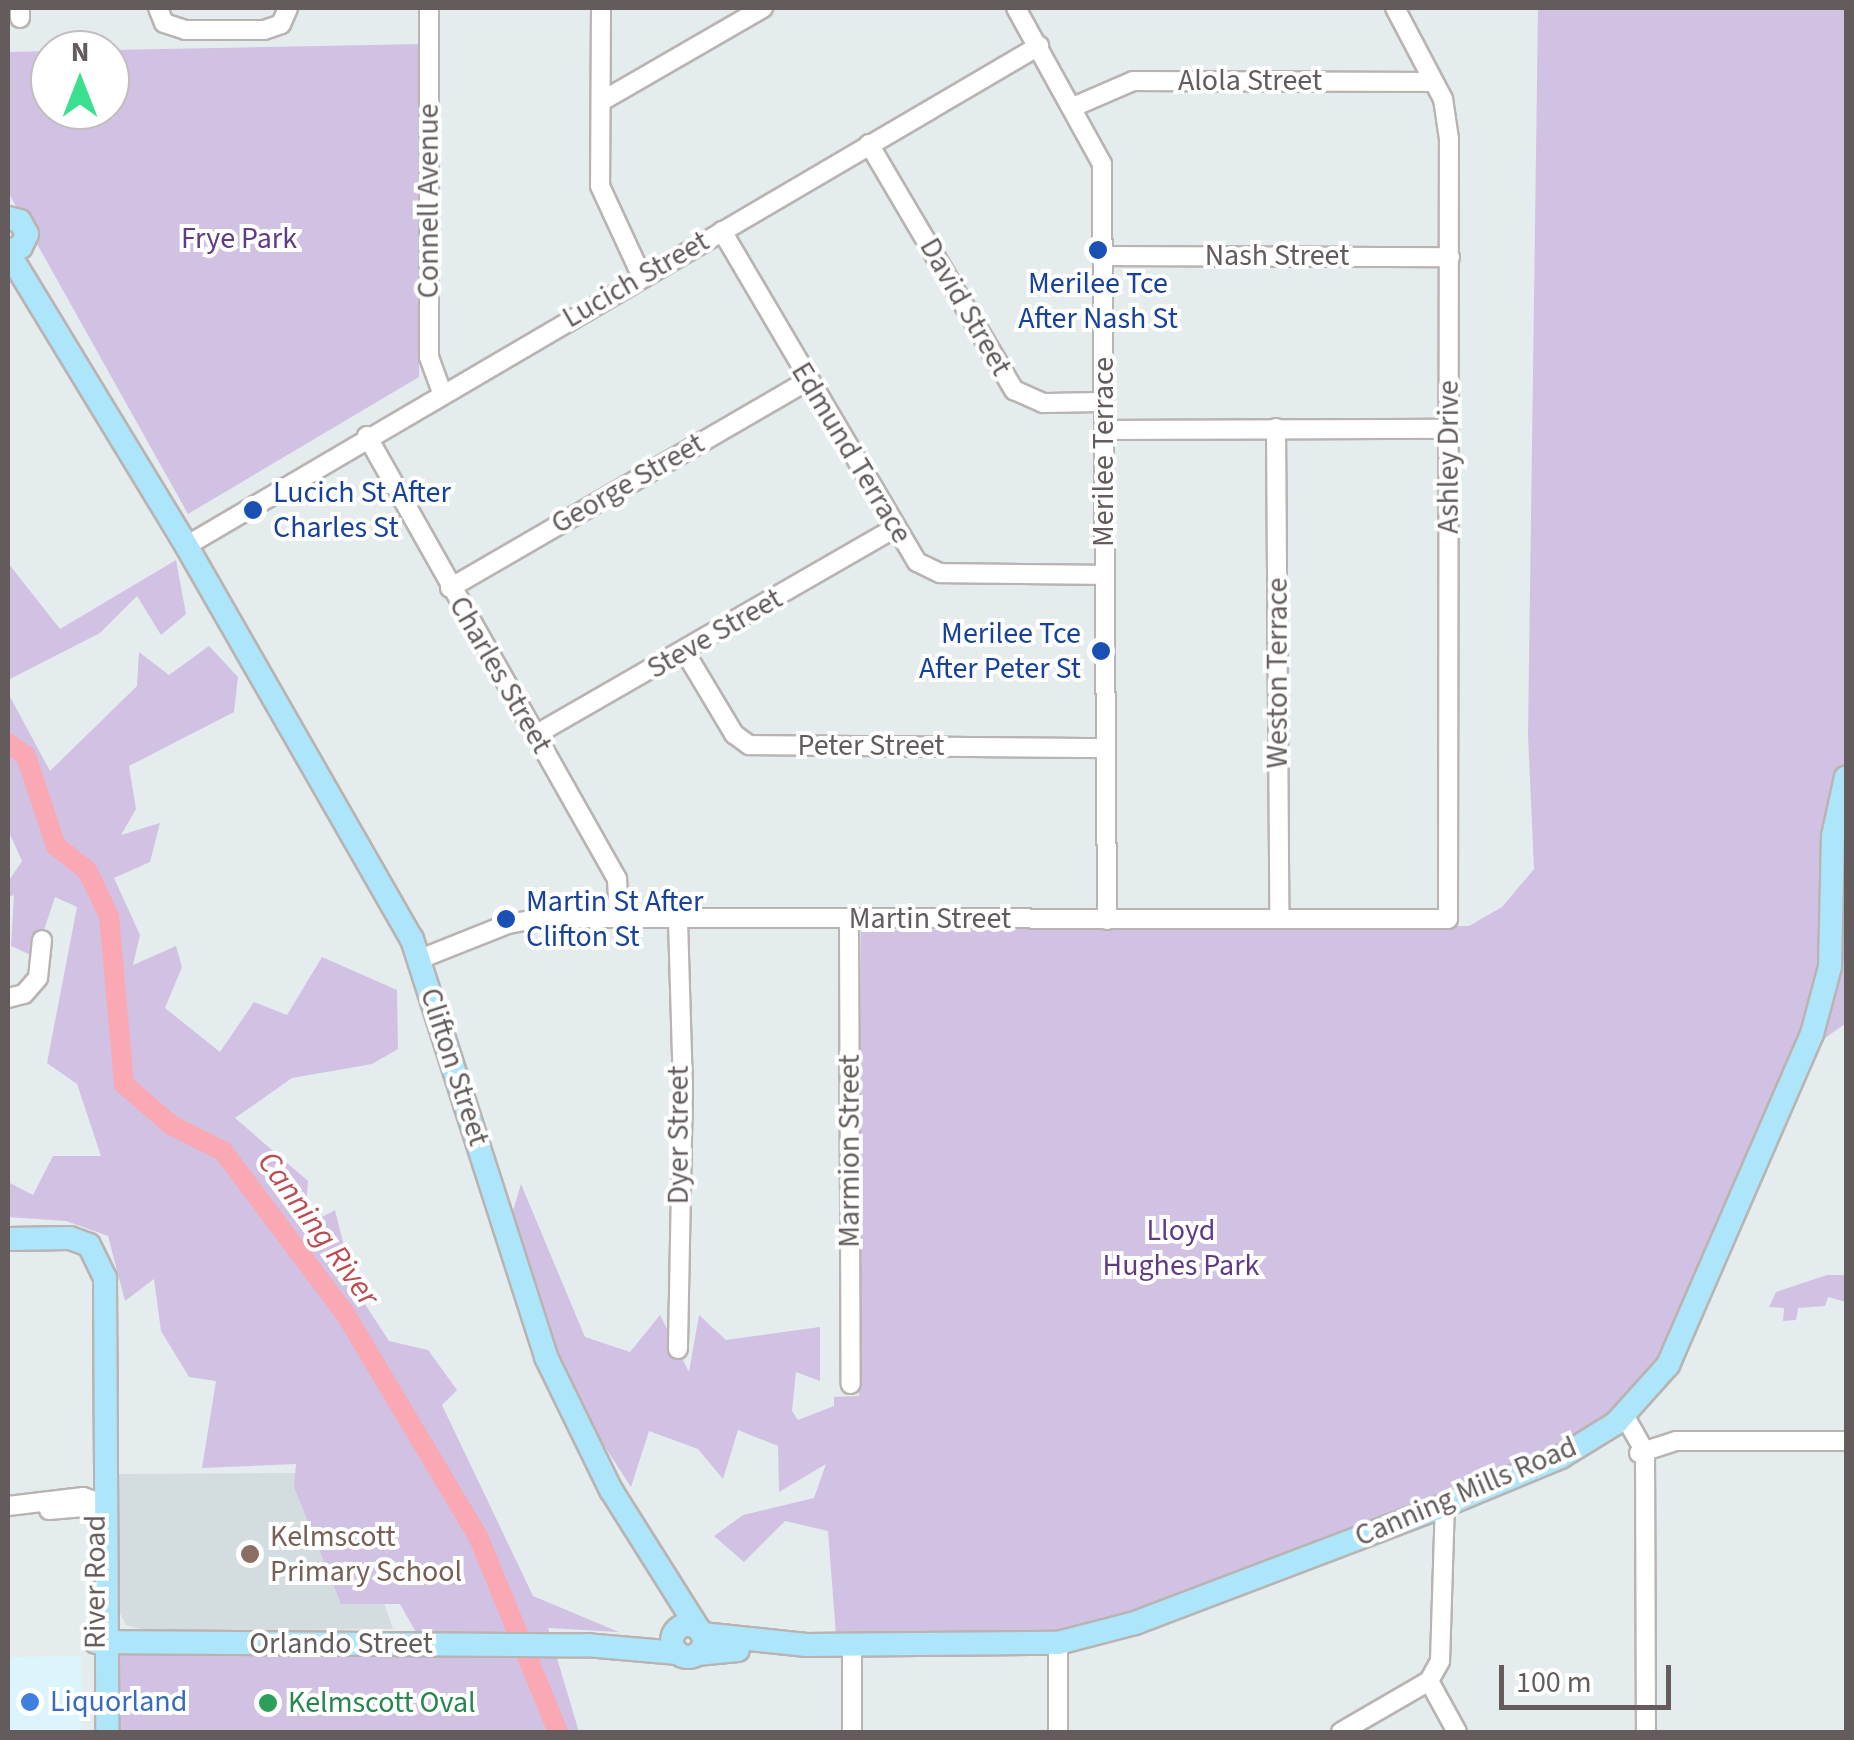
<!DOCTYPE html>
<html>
<head>
<meta charset="utf-8">
<style>
  body { margin:0 }
  #map { position:relative; width:1854px; height:1740px; overflow:hidden; background:#e5ecee; font-family:"Source Sans 3",sans-serif }
  div>[style] { position:absolute }
  [style*='--x'] { left:calc(var(--x)*1px); top:calc(var(--y)*1px); width:calc(var(--w)*1px); rotate:calc(var(--a)*1deg) }
  .commercial>* { inset:0; background:#dcf5fc; transform-origin:0 0 }
  .education>* { inset:0; background:#d3dcde }
  .green>* { inset:0; background:#d1c2e4 }
  .river>* { height:20px; margin:-10px; padding:0 10px; transform-origin:10px; border-radius:10px; background:#faa8b3 }
  .roads { filter:drop-shadow(2px 0 #b9b3b2) drop-shadow(-2px 0 #b9b3b2) drop-shadow(0 2px #b9b3b2) drop-shadow(0 -2px #b9b3b2) }
  .minor>* { height:18px; margin:-9px; padding:0 9px; transform-origin:9px; border-radius:9px; background:#fff }
  .major>* { height:22px; margin:-11px; padding:0 11px; transform-origin:11px; border-radius:11px; background:#ade5fb }
  .major>.ring { margin:-11px; padding:0; box-sizing:content-box; background:none; border:22px solid #ade5fb; border-radius:50% }
  .dots>* { width:28px; height:28px; translate:-50% -50%; box-sizing:border-box; border:5px solid #fff; border-radius:50% }
  span { translate:-50% -50%; white-space:nowrap; text-align:center; line-height:1.15; -webkit-text-stroke:8px #fff; paint-order:stroke }
  .street-label { font-size:30px; color:#645c5c }
  .park-label { font-size:30px; color:#5f3a85 }
  .transit-label { font-size:30px; color:#164399 }
  .left { translate:0 -50%; text-align:left }
  .right { translate:-100% -50%; text-align:right }
  .education-label { font-size:30px; color:#785e54 }
  .shop-label { font-size:30px; color:#366cbe }
  .leisure-label { font-size:30px; color:#27864d }
  .water-label { font-size:32px; color:#bd4c51; font-style:italic }
  .frame { position:absolute; inset:0; border:10px solid #645c5c; pointer-events:none }
  .north { position:absolute; left:30px; top:30px; width:100px; height:100px; box-sizing:border-box; background:#fff; border:2px solid #c1bebe; border-radius:50%; rotate:0deg; font-size:28px; font-weight:700; line-height:40px; text-align:center; color:#645c5c }
  .north::after { content:''; display:block; margin:auto; width:35px; height:45px; background:#39e08f; clip-path:polygon(50% 0,100% 100%,50% 72%,0 100%) }
  .scale { position:absolute; left:1499px; top:1665px; width:172px; height:45px; box-sizing:border-box; border:5px solid #645c5c; border-top:0; padding-left:12px; font-size:30px; line-height:35px; white-space:nowrap; color:#645c5c; -webkit-text-stroke:8px #fff; paint-order:stroke }
</style>
</head>
<body>
<div id="map">
  <div class="commercial">
    <div style="left:81px;top:1656px;width:76px;height:73px;rotate:89deg"></div>
  </div>
  <div class="education">
    <div style="clip-path:polygon(298px 1473px,378px 1586px,393px 1629px,148px 1631px,126px 1625px,117px 1607px,117px 1474px)"></div>
  </div>
  <div class="green">
    <div style="clip-path:polygon(1538px 8px,1846px 8px,1846px 1023px,1796px 1059px,1668px 1352px,1616px 1410px,1551px 1451px,1112px 1621px,1026px 1634px,836px 1635px,828px 1531px,785px 1521px,744px 1562px,714px 1536px,743px 1515px,814px 1498px,826px 1464px,779px 1492px,778px 1446px,738px 1430px,723px 1479px,698px 1449px,649px 1431px,631px 1487px,577px 1404px,506px 1234px,521px 1184px,585px 1337px,630px 1352px,660px 1315px,689px 1372px,699px 1315px,726px 1340px,820px 1327px,820px 1381px,796px 1372px,792px 1411px,798px 1420px,834px 1406px,834px 1397px,859px 1396px,861px 930px,1469px 926px,1502px 907px,1534px 869px,1528px 735px)"></div>
    <div style="clip-path:polygon(420px 44px,419px 377px,188px 514px,8px 192px,8px 52px,50px 51px,50px 110px,110px 110px,110px 50px)"></div>
    <div style="clip-path:polygon(176px 560px,186px 614px,161px 635px,137px 596px,100px 633px,8px 680px,8px 563px,60px 629px)"></div>
    <div style="clip-path:polygon(209px 646px,238px 677px,234px 712px,129px 766px,136px 809px,121px 835px,160px 823px,150px 862px,114px 878px,140px 935px,133px 965px,176px 946px,182px 967px,165px 1008px,220px 1052px,254px 1002px,287px 1015px,322px 957px,397px 990px,398px 1049px,372px 1064px,292px 1078px,235px 1118px,308px 1181px,305px 1226px,335px 1210px,355px 1289px,389px 1341px,428px 1350px,457px 1390px,442px 1405px,533px 1596px,619px 1632px,548px 1628px,579px 1732px,119px 1732px,115px 1650px,427px 1652px,400px 1604px,341px 1604px,294px 1487px,296px 1464px,202px 1468px,216px 1381px,189px 1377px,161px 1331px,154px 1279px,125px 1301px,108px 1236px,66px 1221px,8px 1217px,8px 1182px,33px 1195px,53px 1156px,101px 1156px,77px 1084px,47px 1063px,77px 907px,55px 897px,35px 957px,11px 946px,14px 895px,8px 897px,8px 882px,22px 861px,8px 830px,8px 693px,50px 771px,137px 686px,139px 652px,169px 675px)"></div>
    <div style="clip-path:polygon(1827px 1275px,1846px 1275px,1846px 1302px,1828px 1297px,1825px 1306px,1798px 1308px,1796px 1320px,1783px 1321px,1784px 1308px,1769px 1307px,1776px 1292px)"></div>
  </div>
  <div class="river">
    <div style="--x:8;--y:743;--w:22;--a:36"></div>
    <div style="--x:26;--y:756;--w:95;--a:71.6"></div>
    <div style="--x:56;--y:846;--w:39;--a:38"></div>
    <div style="--x:87;--y:870;--w:51;--a:64.4"></div>
    <div style="--x:109;--y:916;--w:169;--a:84.9"></div>
    <div style="--x:124;--y:1084;--w:62;--a:41.1"></div>
    <div style="--x:171;--y:1125;--w:58;--a:26.6"></div>
    <div style="--x:223;--y:1151;--w:205;--a:53.1"></div>
    <div style="--x:346;--y:1315;--w:257;--a:59.2"></div>
    <div style="--x:478;--y:1536;--w:212;--a:67.8"></div>
  </div>
  <div class="roads">
    <div class="minor">
      <div style="--x:20;--y:8;--w:10;--a:90"></div>
      <div style="--x:158;--y:8;--w:16;--a:68"></div>
      <div style="--x:164;--y:23;--w:22;--a:18"></div>
      <div style="--x:185;--y:30;--w:79;--a:0"></div>
      <div style="--x:264;--y:30;--w:18;--a:-19"></div>
      <div style="--x:281;--y:24;--w:17;--a:-66"></div>
      <div style="--x:429;--y:8;--w:349;--a:90"></div>
      <div style="--x:429;--y:357;--w:38;--a:70"></div>
      <div style="--x:601;--y:8;--w:178;--a:90.3"></div>
      <div style="--x:600;--y:186;--w:100;--a:65.2"></div>
      <div style="--x:1016;--y:8;--w:178;--a:61.1"></div>
      <div style="--x:1102;--y:164;--w:756;--a:89.62"></div>
      <div style="--x:602;--y:101;--w:186;--a:-30"></div>
      <div style="--x:1073;--y:107;--w:65;--a:-23.4"></div>
      <div style="--x:1133;--y:81;--w:300;--a:0.2"></div>
      <div style="--x:869;--y:144;--w:286;--a:59.5"></div>
      <div style="--x:1014;--y:390;--w:32;--a:24"></div>
      <div style="--x:1043;--y:403;--w:60;--a:-1"></div>
      <div style="--x:722;--y:231;--w:384;--a:59.5"></div>
      <div style="--x:917;--y:562;--w:25;--a:26"></div>
      <div style="--x:940;--y:573;--w:164;--a:0.7"></div>
      <div style="--x:1104;--y:256;--w:346;--a:0.2"></div>
      <div style="--x:1276;--y:428;--w:490;--a:89.6"></div>
      <div style="--x:1104;--y:430;--w:345;--a:-0.2"></div>
      <div style="--x:367;--y:436;--w:509;--a:60.56"></div>
      <div style="--x:617;--y:879;--w:38;--a:87"></div>
      <div style="--x:186;--y:546;--w:989;--a:-30.38"></div>
      <div style="--x:450;--y:588;--w:413;--a:-30.1"></div>
      <div style="--x:685;--y:652;--w:96;--a:59.1"></div>
      <div style="--x:734;--y:734;--w:19;--a:36"></div>
      <div style="--x:749;--y:745;--w:357;--a:0.5"></div>
      <div style="--x:535;--y:735;--w:412;--a:-29.9"></div>
      <div style="--x:849;--y:919;--w:465;--a:89.8"></div>
      <div style="--x:678;--y:921;--w:164;--a:88.3"></div>
      <div style="--x:683;--y:1085;--w:264;--a:91.1"></div>
      <div style="--x:420;--y:959;--w:95;--a:-21.7"></div>
      <div style="--x:508;--y:924;--w:36;--a:-10"></div>
      <div style="--x:543;--y:918;--w:905;--a:0.06"></div>
      <div style="--x:1448;--y:919;--w:780;--a:-89.93"></div>
      <div style="--x:1449;--y:139;--w:40;--a:-98.5"></div>
      <div style="--x:1443;--y:99;--w:103;--a:-117.8"></div>
      <div style="--x:8;--y:998;--w:16;--a:-14"></div>
      <div style="--x:24;--y:994;--w:21;--a:-49"></div>
      <div style="--x:38;--y:978;--w:38;--a:-84"></div>
      <div style="--x:1624;--y:1415;--w:43;--a:60.4"></div>
      <div style="--x:1645;--y:1452;--w:280;--a:89.8"></div>
      <div style="--x:1639;--y:1453;--w:39;--a:-18"></div>
      <div style="--x:1676;--y:1441;--w:170;--a:0"></div>
      <div style="--x:8;--y:1506;--w:76;--a:-6.8"></div>
      <div style="--x:83;--y:1497;--w:25;--a:18"></div>
      <div style="--x:49;--y:1510;--w:58;--a:-4.9"></div>
      <div style="--x:1058;--y:1643;--w:89;--a:90"></div>
      <div style="--x:1429;--y:1681;--w:58;--a:61.2"></div>
      <div style="--x:852;--y:1732;--w:86;--a:-90"></div>
      <div style="--x:1341;--y:1732;--w:102;--a:-30.1"></div>
      <div style="--x:1429;--y:1681;--w:23;--a:-61"></div>
      <div style="--x:1440;--y:1661;--w:156;--a:-88.2"></div>
    </div>
    <div class="major">
      <div style="--x:8;--y:218;--w:12;--a:14"></div>
      <div style="--x:20;--y:221;--w:15;--a:62"></div>
      <div style="--x:27;--y:234;--w:14;--a:115"></div>
      <div style="--x:21;--y:247;--w:14;--a:163"></div>
      <div style="--x:8;--y:252;--w:335;--a:58.7"></div>
      <div style="--x:182;--y:538;--w:462;--a:60.2"></div>
      <div style="--x:412;--y:939;--w:439;--a:72.2"></div>
      <div style="--x:546;--y:1357;--w:148;--a:64"></div>
      <div style="--x:611;--y:1490;--w:165;--a:57.8"></div>
      <div style="--x:8;--y:1239;--w:62;--a:-0.9"></div>
      <div style="--x:70;--y:1238;--w:20;--a:20"></div>
      <div style="--x:89;--y:1245;--w:37;--a:64"></div>
      <div style="--x:105;--y:1278;--w:454;--a:89.7"></div>
      <div class="ring" style="left:672px;top:1625px;width:10px;height:10px"></div>
      <div style="--x:702;--y:1634;--w:105;--a:6"></div>
      <div style="--x:806;--y:1645;--w:252;--a:-0.5"></div>
      <div style="--x:1058;--y:1643;--w:80;--a:-14.6"></div>
      <div style="--x:1135;--y:1623;--w:332;--a:-20.8"></div>
      <div style="--x:1445;--y:1505;--w:126;--a:-22.5"></div>
      <div style="--x:1561;--y:1457;--w:65;--a:-31.7"></div>
      <div style="--x:1616;--y:1423;--w:78;--a:-48.1"></div>
      <div style="--x:1668;--y:1365;--w:361;--a:-66.5"></div>
      <div style="--x:1812;--y:1034;--w:69;--a:-75"></div>
      <div style="--x:1830;--y:967;--w:131;--a:-88.7"></div>
      <div style="--x:1833;--y:836;--w:60;--a:-77.6"></div>
      <div style="--x:96;--y:1642;--w:490;--a:0.4"></div>
      <div style="--x:586;--y:1645;--w:92;--a:5"></div>
      <div style="--x:697;--y:1654;--w:41;--a:-5.6"></div>
    </div>
  </div>
  <div class="dots">
    <div style="left:1098px;top:250px;background:#1a4fb4"></div>
    <div style="left:253px;top:510px;background:#1a4fb4"></div>
    <div style="left:1101px;top:651px;background:#1a4fb4"></div>
    <div style="left:506px;top:919px;background:#1a4fb4"></div>
    <div style="left:250px;top:1554px;background:#8d6e63"></div>
    <div style="left:30px;top:1702px;background:#3f7fe0"></div>
    <div style="left:268px;top:1703px;background:#2e9e5b"></div>
  </div>
  <div class="street-label">
    <span style="left:1250px;top:81px">Alola Street</span>
    <span style="left:429px;top:201px;rotate:-90deg">Connell Avenue</span>
    <span style="left:1277px;top:256px">Nash Street</span>
    <span style="left:636px;top:280px;rotate:-30deg">Lucich Street</span>
    <span style="left:965px;top:307px;rotate:60deg">David Street</span>
    <span style="left:1104px;top:452px;rotate:-90deg">Merilee Terrace</span>
    <span style="left:851px;top:453px;rotate:59deg">Edmund Terrace</span>
    <span style="left:1449px;top:457px;rotate:-90deg">Ashley Drive</span>
    <span style="left:628px;top:484px;rotate:-30deg">George Street</span>
    <span style="left:715px;top:634px;rotate:-30deg">Steve Street</span>
    <span style="left:1278px;top:673px;rotate:-90deg">Weston Terrace</span>
    <span style="left:500px;top:675px;rotate:60deg">Charles Street</span>
    <span style="left:871px;top:746px">Peter Street</span>
    <span style="left:930px;top:919px">Martin Street</span>
    <span style="left:454px;top:1067px;rotate:72deg">Clifton Street</span>
    <span style="left:679px;top:1135px;rotate:-90deg">Dyer Street</span>
    <span style="left:850px;top:1151px;rotate:-90deg">Marmion Street</span>
    <span style="left:1466px;top:1492px;rotate:-23deg">Canning Mills Road</span>
    <span style="left:96px;top:1582px;rotate:-90deg">River Road</span>
    <span style="left:341px;top:1644px">Orlando Street</span>
  </div>
  <div class="park-label">
    <span style="left:239px;top:239px">Frye Park</span>
    <span style="left:1181px;top:1248px">Lloyd<br>Hughes Park</span>
  </div>
  <div class="transit-label">
    <span style="left:1098px;top:301px">Merilee Tce<br>After Nash St</span>
    <span class="left" style="left:273px;top:510px">Lucich St After<br>Charles St</span>
    <span class="right" style="left:1081px;top:651px">Merilee Tce<br>After Peter St</span>
    <span class="left" style="left:526px;top:919px">Martin St After<br>Clifton St</span>
  </div>
  <div class="education-label">
    <span class="left" style="left:270px;top:1554px">Kelmscott<br>Primary School</span>
  </div>
  <div class="shop-label">
    <span class="left" style="left:50px;top:1702px">Liquorland</span>
  </div>
  <div class="leisure-label">
    <span class="left" style="left:288px;top:1703px">Kelmscott Oval</span>
  </div>
  <div class="water-label">
    <span style="left:318px;top:1229px;rotate:54deg">Canning River</span>
  </div>
  <div class="frame"></div>
  <div class="north">N</div>
  <div class="scale">100 m</div>
</div>
</body>
</html>
